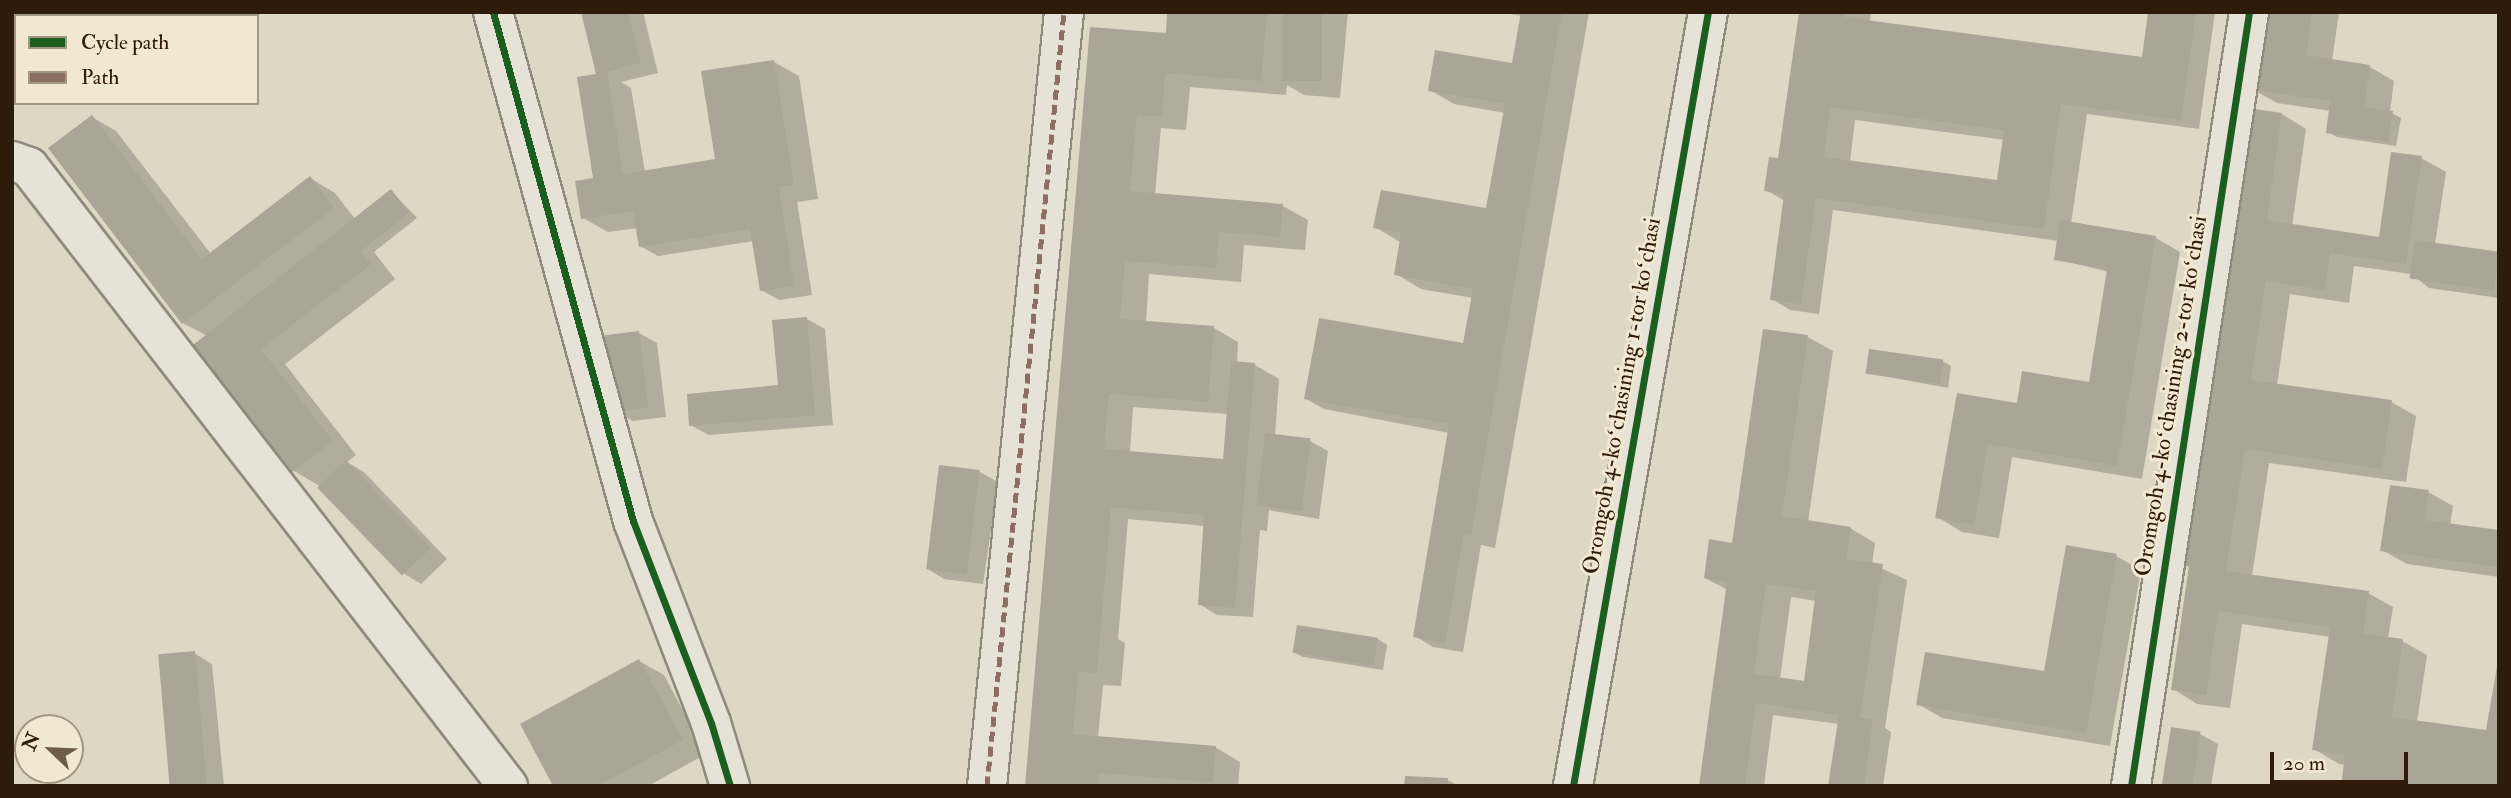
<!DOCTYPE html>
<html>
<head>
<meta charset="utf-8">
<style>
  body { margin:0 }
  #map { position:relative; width:2511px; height:798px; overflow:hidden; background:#ded7c4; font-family:"IM FELL Double Pica",serif }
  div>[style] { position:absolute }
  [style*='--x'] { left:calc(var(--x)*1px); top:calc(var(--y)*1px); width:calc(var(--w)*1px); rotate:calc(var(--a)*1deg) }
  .shadow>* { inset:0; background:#0003 }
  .building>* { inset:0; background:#aba597; transform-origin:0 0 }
  .roads { filter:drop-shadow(2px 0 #90897d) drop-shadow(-2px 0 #90897d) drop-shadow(0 2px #90897d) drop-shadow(0 -2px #90897d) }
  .minor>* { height:38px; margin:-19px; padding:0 19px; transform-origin:19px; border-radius:19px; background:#e6e2d8 }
  .quiet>* { height:5px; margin-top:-2.5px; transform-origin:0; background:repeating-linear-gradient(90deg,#8d6e63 0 10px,transparent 0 15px) }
  .cycleway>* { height:7px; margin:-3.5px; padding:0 3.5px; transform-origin:3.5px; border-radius:3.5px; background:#1b5e20 }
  span { translate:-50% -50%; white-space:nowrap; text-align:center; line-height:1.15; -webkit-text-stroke:6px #f1e8d2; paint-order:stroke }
  .street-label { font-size:23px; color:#2e1b0a }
  .frame { position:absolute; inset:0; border:14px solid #2e1b0a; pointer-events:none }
  .legend { position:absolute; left:14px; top:14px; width:245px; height:91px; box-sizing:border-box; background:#f1e8d2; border:2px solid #a39682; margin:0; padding:9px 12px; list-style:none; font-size:21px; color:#2e1b0a }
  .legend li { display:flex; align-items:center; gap:14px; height:35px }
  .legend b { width:35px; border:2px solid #a39682 }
  .north { position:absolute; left:14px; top:714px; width:70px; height:70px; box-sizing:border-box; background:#f1e8d2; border:2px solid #a39682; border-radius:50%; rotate:293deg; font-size:19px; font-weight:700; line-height:28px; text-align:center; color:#2e1b0a }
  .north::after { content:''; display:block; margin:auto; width:24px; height:32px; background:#6c5d4b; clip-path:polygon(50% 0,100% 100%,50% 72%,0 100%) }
  .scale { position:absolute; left:2270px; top:752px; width:138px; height:32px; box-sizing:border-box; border:4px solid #2e1b0a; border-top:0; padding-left:9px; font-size:21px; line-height:24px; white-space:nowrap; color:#2e1b0a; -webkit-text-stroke:5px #f1e8d2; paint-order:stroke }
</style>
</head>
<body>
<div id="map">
  <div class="shadow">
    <div style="clip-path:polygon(583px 12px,643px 12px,658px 73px,621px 82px,631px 88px,645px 172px,717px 160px,774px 62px,799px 76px,818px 199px,797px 202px,812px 295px,779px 300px,761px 290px,754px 241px,658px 256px,640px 246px,638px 228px,608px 232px,583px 218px,595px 179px,598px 75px)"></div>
    <div style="clip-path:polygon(evenodd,1169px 12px,1348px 12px,1340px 98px,1304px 95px,1287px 85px,1286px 95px,1190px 87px,1186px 130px,1161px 128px,1155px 195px,1283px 206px,1308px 220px,1305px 250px,1244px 245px,1241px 282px,1149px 274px,1146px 323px,1214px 328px,1238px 342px,1237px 364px,1255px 365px,1279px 379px,1275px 436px,1310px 441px,1328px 451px,1319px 519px,1269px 510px,1267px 531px,1260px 530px,1253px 617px,1217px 615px,1199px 604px,1205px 526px,1128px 519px,1118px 639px,1125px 643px,1121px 686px,1103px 685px,1098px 738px,1215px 747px,1240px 762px,1238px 786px,1027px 786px,1091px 29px,1167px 35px,1169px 12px,1133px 407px,1228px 414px,1225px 460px,1130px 453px,1133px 407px)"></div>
    <div style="clip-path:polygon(1499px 12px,1589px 12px,1495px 548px,1481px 545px,1463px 652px,1433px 647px,1415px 636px,1449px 433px,1324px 409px,1306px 399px,1465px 345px,1473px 298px,1421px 289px,1396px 274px,1400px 242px,1375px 227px,1488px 210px,1505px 113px,1454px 104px,1430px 90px,1514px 65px,1522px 16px)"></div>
    <div style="clip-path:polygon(evenodd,1801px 12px,1871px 12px,1870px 22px,2144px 59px,2150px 12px,2215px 12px,2199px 129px,2087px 114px,2071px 224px,2156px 238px,2180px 252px,2142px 479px,2012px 457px,1999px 538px,1962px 532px,1937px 517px,1958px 395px,2018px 405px,2090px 384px,2109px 272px,2056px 259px,2059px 241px,1833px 210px,1819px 314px,1790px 310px,1772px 299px,1785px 201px,1766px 190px,1780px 160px,1801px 12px,1855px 120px,2005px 140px,1999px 182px,1850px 162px,1855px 120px)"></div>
    <div style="clip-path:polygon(2264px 12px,2339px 12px,2332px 61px,2370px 67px,2394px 81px,2390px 112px,2401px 118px,2396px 146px,2337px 137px,2328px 132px,2331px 111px,2277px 103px,2252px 89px)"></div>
    <div style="clip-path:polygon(2282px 114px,2306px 129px,2292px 226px,2381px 239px,2421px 158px,2446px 172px,2435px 244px,2499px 253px,2499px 298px,2429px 288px,2411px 274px,2354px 266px,2349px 303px,2290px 294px,2277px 386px,2391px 402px,2416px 416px,2406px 482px,2269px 463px,2252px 576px,2368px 593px,2393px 607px,2388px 639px,2402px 641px,2427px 655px,2417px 722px,2488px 732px,2499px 656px,2499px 786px,2339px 764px,2314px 749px,2331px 637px,2242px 624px,2230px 708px,2197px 704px,2173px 689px,2191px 568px,2184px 564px)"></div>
    <div style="clip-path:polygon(92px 117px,116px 131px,211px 254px,310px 178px,335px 193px,355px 219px,391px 191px,417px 218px,374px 252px,395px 279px,285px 364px,356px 455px,347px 462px,364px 472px,447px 559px,421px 584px,403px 573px,318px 485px,294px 471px,195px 345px,207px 336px,183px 323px,51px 149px)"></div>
    <div style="clip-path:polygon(807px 319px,825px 329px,833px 425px,709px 435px,690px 425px,780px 387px)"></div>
    <div style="clip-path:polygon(evenodd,1764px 331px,1808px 337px,1833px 351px,1808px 522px,1850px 528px,1875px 543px,1872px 564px,1907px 580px,1885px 728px,1891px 732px,1883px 786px,1830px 786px,1839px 724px,1773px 715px,1764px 786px,1701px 786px,1728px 590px,1705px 578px,1734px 544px,1764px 331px,1791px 597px,1816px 601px,1805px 683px,1780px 679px,1791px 597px)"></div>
    <div style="clip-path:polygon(639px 333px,657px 343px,666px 417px,633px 421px,615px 411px)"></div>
    <div style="clip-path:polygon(1942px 361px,1951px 366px,1948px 388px,1867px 373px)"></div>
    <div style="clip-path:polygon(980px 472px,998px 482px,983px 584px,944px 579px,926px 568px)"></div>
    <div style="clip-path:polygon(2428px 492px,2453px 506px,2450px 525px,2499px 532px,2499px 577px,2407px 564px,2382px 550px)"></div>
    <div style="clip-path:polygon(2116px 556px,2141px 570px,2110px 746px,1942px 718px,1918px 704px,2046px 673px)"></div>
    <div style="clip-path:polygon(1299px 627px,1378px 639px,1387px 645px,1383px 670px,1303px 657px,1294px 652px)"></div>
    <div style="clip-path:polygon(194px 653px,212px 664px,224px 786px,172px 786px)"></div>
    <div style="clip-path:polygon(639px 661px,664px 675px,706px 754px,648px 786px,555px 786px)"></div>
    <div style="clip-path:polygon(2200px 734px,2218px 744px,2211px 786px,2164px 786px)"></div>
    <div style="clip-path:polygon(1448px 780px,1458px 786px,1406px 786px)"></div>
  </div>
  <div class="building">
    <div style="clip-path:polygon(581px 12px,628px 12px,641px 63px,607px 72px,623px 174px,715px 159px,701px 71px,774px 60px,794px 185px,779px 187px,794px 286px,760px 291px,750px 229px,639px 247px,633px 211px,581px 219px,575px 181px,593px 178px,577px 77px,596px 74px)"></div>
    <div style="clip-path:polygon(1167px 12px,1267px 12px,1261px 81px,1165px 73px,1162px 117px,1137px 115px,1130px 191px,1283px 204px,1280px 237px,1219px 232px,1216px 268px,1125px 261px,1120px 319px,1214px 326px,1208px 402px,1109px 394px,1104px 449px,1223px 459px,1231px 361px,1255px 363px,1235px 608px,1198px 605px,1204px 515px,1111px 507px,1097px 673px,1078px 672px,1073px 734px,1216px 746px,1213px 782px,1099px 773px,1098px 786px,1025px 786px,1090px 27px,1166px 33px)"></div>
    <div style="left:1283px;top:12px;width:39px;height:69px"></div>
    <div style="clip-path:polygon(1521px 12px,1562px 12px,1471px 535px,1464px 533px,1445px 643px,1413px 637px,1449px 424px,1304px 399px,1319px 318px,1463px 343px,1473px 289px,1394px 275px,1401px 233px,1373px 228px,1381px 190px,1486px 208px,1505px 104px,1428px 91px,1435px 50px,1512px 63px)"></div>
    <div style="clip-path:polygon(evenodd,1799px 12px,1845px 12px,1844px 17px,2142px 57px,2148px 12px,2196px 12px,2181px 120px,2061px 104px,2044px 229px,1816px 198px,1801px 304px,1770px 300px,1784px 194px,1764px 191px,1769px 157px,1778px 158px,1799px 12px,1830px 107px,2004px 130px,1997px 180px,1824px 157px,1830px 107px)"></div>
    <div style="clip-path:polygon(2262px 12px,2312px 12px,2306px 55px,2370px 65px,2364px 107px,2393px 111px,2388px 142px,2326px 133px,2330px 101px,2250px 89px)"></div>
    <div style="clip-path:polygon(2248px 108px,2282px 113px,2267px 220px,2379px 237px,2391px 152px,2422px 156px,2406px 264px,2330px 253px,2325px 290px,2266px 281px,2251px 380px,2392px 400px,2382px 469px,2245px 449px,2226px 571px,2369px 591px,2363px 634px,2403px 639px,2392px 717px,2486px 730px,2499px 655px,2499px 786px,2341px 786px,2345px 755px,2312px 750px,2330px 627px,2218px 611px,2206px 695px,2171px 690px,2189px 566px,2182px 565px)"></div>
    <div style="clip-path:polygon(92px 115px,202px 259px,310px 176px,334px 208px,182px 324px,48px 148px)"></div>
    <div style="clip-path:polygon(391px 189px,409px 213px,361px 251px,371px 264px,261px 349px,333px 441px,292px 472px,193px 345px)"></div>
    <div style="clip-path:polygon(2060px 220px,2156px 236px,2117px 466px,1988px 444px,1974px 525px,1935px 518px,1957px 393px,2017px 403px,2022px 371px,2089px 382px,2107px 269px,2054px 260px)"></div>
    <div style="left:2415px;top:240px;width:85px;height:39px;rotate:8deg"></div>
    <div style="clip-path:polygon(807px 317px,815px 415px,689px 426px,687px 394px,778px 385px,772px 320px)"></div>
    <div style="clip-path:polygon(evenodd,1763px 329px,1808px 335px,1782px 516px,1851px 527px,1846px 559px,1883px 564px,1860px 718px,1873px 719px,1864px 786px,1828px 786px,1839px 715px,1756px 703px,1745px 786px,1699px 786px,1727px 582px,1704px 578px,1709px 539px,1732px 543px,1763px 329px,1766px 584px,1816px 591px,1804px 681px,1754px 674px,1766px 584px)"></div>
    <div style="left:639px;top:331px;width:77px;height:35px;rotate:83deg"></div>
    <div style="left:1869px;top:349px;width:75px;height:25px;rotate:8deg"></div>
    <div style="left:1265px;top:433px;width:46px;height:73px;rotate:7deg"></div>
    <div style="left:346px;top:460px;width:122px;height:40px;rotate:46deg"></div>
    <div style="left:939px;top:465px;width:41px;height:105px;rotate:7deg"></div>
    <div style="clip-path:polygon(2390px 485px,2429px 490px,2424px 520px,2499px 530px,2499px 567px,2380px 551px)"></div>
    <div style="clip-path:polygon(2066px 545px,2117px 554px,2086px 733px,1916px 705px,1925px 652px,2044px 671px)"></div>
    <div style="left:1297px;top:625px;width:82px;height:28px;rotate:9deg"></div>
    <div style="left:195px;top:651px;width:136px;height:37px;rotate:85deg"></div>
    <div style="clip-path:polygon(639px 659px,683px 740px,597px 786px,553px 786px,520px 724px)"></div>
    <div style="left:2171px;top:727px;width:30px;height:60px;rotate:9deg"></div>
    <div style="clip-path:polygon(1405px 776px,1448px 778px,1448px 786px,1404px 786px)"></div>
  </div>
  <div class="roads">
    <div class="minor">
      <div style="--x:493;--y:12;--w:528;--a:74.62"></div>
      <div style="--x:633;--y:521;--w:217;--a:68.9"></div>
      <div style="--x:711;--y:723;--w:66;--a:73.2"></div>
      <div style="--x:12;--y:161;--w:18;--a:19"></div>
      <div style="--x:29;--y:167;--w:783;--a:52.27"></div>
      <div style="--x:987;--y:786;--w:778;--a:-84.32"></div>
      <div style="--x:1573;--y:786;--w:786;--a:-80.11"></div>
      <div style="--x:2131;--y:786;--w:783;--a:-81.33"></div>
    </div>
  </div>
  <div class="quiet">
    <div style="--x:987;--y:786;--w:778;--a:-84.32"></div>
  </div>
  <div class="cycleway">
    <div style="--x:493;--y:12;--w:528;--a:74.62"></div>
    <div style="--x:633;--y:521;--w:217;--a:68.9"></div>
    <div style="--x:711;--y:723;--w:66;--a:73.2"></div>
    <div style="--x:1573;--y:786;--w:786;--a:-80.11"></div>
    <div style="--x:2131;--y:786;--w:783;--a:-81.33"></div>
  </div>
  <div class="street-label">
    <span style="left:1622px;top:396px;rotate:-80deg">Oromgoh 4-koʻchasining 1-tor koʻchasi</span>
    <span style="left:2171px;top:396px;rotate:-81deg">Oromgoh 4-koʻchasining 2-tor koʻchasi</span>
  </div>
  <div class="frame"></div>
  <ul class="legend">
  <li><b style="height:9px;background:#1b5e20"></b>Cycle path</li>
  <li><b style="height:9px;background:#8d6e63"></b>Path</li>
  </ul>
  <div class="north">N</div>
  <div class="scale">20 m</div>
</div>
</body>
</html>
